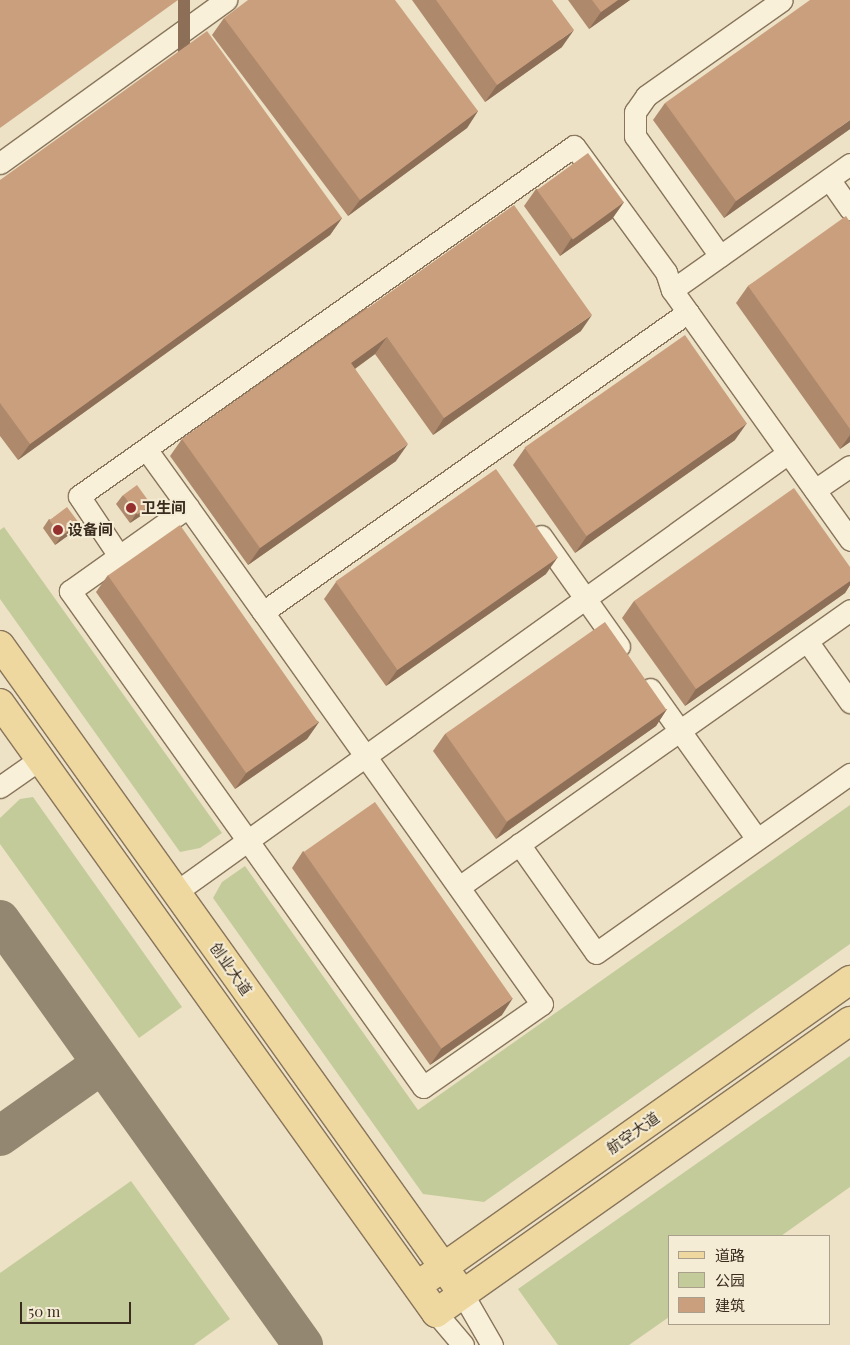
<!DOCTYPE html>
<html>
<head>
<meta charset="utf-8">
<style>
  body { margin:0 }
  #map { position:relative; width:850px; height:1345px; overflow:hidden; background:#ede2c6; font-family:"Playfair Display","Noto Sans SC",serif }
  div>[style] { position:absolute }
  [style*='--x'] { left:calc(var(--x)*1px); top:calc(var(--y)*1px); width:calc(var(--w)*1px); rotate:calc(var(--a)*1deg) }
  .green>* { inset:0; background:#c4cb9a }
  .taxiway>* { height:40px; margin:-20px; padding:0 20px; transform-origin:20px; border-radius:20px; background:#938772 }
  .roads { filter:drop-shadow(1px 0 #88755c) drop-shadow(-1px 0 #88755c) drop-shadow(0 1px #88755c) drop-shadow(0 -1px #88755c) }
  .minor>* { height:21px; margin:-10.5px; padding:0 10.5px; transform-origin:10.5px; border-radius:10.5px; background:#f8f0d9 }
  .major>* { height:28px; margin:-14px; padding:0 14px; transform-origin:14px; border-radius:14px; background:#efd89f }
  .wall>* { inset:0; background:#ae896c }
  .shaded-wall>* { inset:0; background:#8d6f58; transform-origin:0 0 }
  .building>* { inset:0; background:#ca9f7d; transform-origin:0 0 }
  .dots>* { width:14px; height:14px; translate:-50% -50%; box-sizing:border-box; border:2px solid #f5ecd5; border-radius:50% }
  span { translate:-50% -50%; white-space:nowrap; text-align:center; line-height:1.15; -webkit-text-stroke:4px #f5ecd5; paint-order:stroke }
  .poi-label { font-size:15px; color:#392c1f; font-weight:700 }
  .left { translate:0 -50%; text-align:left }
  .street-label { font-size:15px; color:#392c1f }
  .legend { position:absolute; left:668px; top:1235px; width:162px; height:90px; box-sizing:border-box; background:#f5ecd5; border:1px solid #aa9f8c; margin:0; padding:6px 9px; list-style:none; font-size:15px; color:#392c1f }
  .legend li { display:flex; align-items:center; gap:10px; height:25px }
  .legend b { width:25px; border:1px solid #aa9f8c }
  .scale { position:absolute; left:20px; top:1302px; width:111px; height:22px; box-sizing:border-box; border:2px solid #392c1f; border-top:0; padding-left:6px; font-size:15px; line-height:18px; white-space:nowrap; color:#392c1f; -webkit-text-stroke:4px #f5ecd5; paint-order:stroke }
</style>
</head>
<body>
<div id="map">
  <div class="green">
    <div style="clip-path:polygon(4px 527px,222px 833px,200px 848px,180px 852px,0 599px,0 530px)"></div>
    <div style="clip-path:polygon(33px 797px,182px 1007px,139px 1038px,0 844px,0 818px,20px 799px)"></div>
    <div style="clip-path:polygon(850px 805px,850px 944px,484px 1202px,423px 1194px,213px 898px,222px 882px,245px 866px,418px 1110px)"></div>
    <div style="clip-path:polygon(850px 1056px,850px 1187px,781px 1236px,669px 1236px,669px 1317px,629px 1345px,558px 1345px,518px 1289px)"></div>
    <div style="clip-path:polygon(131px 1181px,230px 1319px,194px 1345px,0 1345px,0 1273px)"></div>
  </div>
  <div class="taxiway">
    <div style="--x:0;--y:920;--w:522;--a:54.51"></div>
    <div style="--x:0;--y:1136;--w:125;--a:-35.2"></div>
  </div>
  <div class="roads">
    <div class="minor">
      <div style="--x:0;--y:163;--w:279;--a:-35.8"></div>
      <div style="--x:850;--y:164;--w:218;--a:144.7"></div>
      <div style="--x:672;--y:290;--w:307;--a:54.5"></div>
      <div style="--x:829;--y:179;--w:37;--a:55"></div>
      <div style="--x:720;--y:256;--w:147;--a:-125.3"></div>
      <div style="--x:635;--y:136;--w:24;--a:-90"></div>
      <div style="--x:635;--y:112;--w:19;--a:-55"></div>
      <div style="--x:646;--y:96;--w:166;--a:-35.2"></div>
      <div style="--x:146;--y:449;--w:72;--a:54.1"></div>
      <div style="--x:188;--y:507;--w:129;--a:54.5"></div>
      <div style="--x:263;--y:612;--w:481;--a:54.6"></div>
      <div style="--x:542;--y:1004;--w:145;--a:145.1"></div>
      <div style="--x:423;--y:1087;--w:609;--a:-125.44"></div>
      <div style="--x:70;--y:591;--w:145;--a:-35.4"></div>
      <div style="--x:815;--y:490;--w:42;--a:-34.4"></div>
      <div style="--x:541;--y:536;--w:135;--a:54.7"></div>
      <div style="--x:119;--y:556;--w:72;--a:-123.7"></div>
      <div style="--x:79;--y:496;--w:606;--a:-35.26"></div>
      <div style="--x:574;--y:146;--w:156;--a:53.9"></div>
      <div style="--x:666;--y:272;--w:19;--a:72"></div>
      <div style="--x:263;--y:612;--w:520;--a:-35.22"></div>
      <div style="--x:807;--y:641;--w:75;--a:54.8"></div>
      <div style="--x:650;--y:689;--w:184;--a:54.5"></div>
      <div style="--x:0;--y:787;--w:49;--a:-35"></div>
      <div style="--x:519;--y:844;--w:133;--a:54.8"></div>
      <div style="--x:596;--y:953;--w:311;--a:-35.2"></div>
      <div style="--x:459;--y:887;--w:479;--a:-35.3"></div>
      <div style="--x:176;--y:892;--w:753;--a:-35.65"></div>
      <div style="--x:462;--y:1293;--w:60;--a:60"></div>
      <div style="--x:436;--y:1313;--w:42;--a:49.8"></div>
    </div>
    <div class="major">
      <div style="--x:0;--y:645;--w:796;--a:54.51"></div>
      <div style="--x:0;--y:703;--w:750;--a:54.44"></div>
      <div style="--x:436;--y:1313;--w:507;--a:-35.2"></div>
      <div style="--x:428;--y:1278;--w:517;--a:-35.23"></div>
    </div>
  </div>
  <div class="wall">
    <div style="clip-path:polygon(412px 0,552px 0,562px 47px,485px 102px)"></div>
    <div style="clip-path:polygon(568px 0,630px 0,589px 29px)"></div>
    <div style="clip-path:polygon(224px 18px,478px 111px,467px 128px,348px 216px,212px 35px)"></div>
    <div style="clip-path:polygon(665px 103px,850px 129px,724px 218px,653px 120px)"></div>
    <div style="clip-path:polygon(0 180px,342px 218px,330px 235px,18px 460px,0 436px)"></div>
    <div style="clip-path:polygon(536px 189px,624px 202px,612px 219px,560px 256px,524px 206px)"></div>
    <div style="clip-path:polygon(850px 222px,850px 442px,840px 449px,736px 303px,748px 286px)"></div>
    <div style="clip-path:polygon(366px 308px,581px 331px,433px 435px,375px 354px,355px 369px,396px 461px,248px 565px,170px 456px,182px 439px)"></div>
    <div style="clip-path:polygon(735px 440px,575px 553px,513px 465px,525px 448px)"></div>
    <div style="clip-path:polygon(123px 495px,145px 513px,130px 523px,116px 504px)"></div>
    <div style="clip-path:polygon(49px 519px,73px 532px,55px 545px,43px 528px)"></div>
    <div style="clip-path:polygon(850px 567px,850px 585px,845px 593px,685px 706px,622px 618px,634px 601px)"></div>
    <div style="clip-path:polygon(546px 574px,386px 686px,324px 599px,336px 582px)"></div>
    <div style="clip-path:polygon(108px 575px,319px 722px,307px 739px,235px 789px,96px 592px)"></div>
    <div style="clip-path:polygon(667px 709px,656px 726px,496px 839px,433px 751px,445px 734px)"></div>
    <div style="clip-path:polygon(303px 851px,502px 1015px,430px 1065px,292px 868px)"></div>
  </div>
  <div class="shaded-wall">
    <div style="left:178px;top:0;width:12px;height:219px"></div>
    <div style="clip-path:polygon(618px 0,630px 0,589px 29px,601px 12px)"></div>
    <div style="clip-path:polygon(574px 30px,562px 47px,485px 102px,497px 85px)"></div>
    <div style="clip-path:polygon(478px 111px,467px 128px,348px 216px,360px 200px)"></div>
    <div style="clip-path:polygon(850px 120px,850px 129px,724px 218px,736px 201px)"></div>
    <div style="clip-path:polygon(624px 202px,612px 219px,560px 256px,571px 239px)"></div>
    <div style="clip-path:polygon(342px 218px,330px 235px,18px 460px,30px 444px)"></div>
    <div style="clip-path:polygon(592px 315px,581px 331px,433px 435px,444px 418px)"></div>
    <div style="clip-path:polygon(387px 337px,375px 354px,339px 380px,351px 363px)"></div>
    <div style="clip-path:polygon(747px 423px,735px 440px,575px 553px,587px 536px)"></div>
    <div style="clip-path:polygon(850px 435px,850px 442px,840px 449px)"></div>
    <div style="clip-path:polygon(408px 444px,396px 461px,248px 565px,260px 548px)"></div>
    <div style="clip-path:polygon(151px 504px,145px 513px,130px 523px,136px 514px)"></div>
    <div style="clip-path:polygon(79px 523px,73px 532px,55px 545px,61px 536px)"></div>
    <div style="clip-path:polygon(558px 557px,546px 574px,386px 686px,398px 669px)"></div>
    <div style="clip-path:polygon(850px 581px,850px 585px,845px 593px,685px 706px,696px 689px)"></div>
    <div style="clip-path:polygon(667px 709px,656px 726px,496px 839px,507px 822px)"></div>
    <div style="clip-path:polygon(319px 722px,307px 739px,235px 789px,247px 772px)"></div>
    <div style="clip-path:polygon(513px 998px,502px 1015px,430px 1065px,442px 1048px)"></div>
  </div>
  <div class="building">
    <div style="clip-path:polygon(0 0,178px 0,0 128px)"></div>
    <div style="clip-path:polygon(248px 0,395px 0,478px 111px,360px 200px,224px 18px)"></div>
    <div style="clip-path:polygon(436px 0,552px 0,574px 30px,497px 85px)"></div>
    <div style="clip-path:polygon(592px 0,618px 0,601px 12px)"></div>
    <div style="clip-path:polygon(810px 0,850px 0,850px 120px,736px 201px,665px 103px)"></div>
    <div style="clip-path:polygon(207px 31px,342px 218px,30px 444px,0 403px,0 180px)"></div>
    <div style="left:588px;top:153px;width:61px;height:63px;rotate:54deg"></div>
    <div style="clip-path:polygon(514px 205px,592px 315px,444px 418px,387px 337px,351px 363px,408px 444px,260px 548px,182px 439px)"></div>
    <div style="clip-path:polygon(846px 216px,850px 222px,850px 429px,748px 286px)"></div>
    <div style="left:685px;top:335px;width:108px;height:196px;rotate:55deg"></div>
    <div style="left:496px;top:469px;width:108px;height:196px;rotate:55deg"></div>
    <div style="left:137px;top:485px;width:24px;height:17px;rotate:54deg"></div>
    <div style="clip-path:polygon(794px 488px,850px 567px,850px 581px,696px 689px,634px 601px)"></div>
    <div style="left:67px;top:507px;width:20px;height:22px;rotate:53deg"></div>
    <div style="left:180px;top:525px;width:241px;height:88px;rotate:55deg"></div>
    <div style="left:605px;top:622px;width:107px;height:195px;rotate:55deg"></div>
    <div style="left:375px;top:802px;width:240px;height:87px;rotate:55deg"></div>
  </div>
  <div class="dots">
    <div style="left:131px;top:508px;background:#95302e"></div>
    <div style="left:58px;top:530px;background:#95302e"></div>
  </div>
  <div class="poi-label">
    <span class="left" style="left:141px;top:508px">卫生间</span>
    <span class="left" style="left:68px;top:530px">设备间</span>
  </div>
  <div class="street-label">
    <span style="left:231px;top:969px;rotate:55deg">创业大道</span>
    <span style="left:633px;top:1133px;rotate:-35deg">航空大道</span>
  </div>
  <ul class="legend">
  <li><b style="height:6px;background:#efd89f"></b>道路</li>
  <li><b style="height:14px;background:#c4cb9a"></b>公园</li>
  <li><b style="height:14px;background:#ca9f7d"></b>建筑</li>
  </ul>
  <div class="scale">50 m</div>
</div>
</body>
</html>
